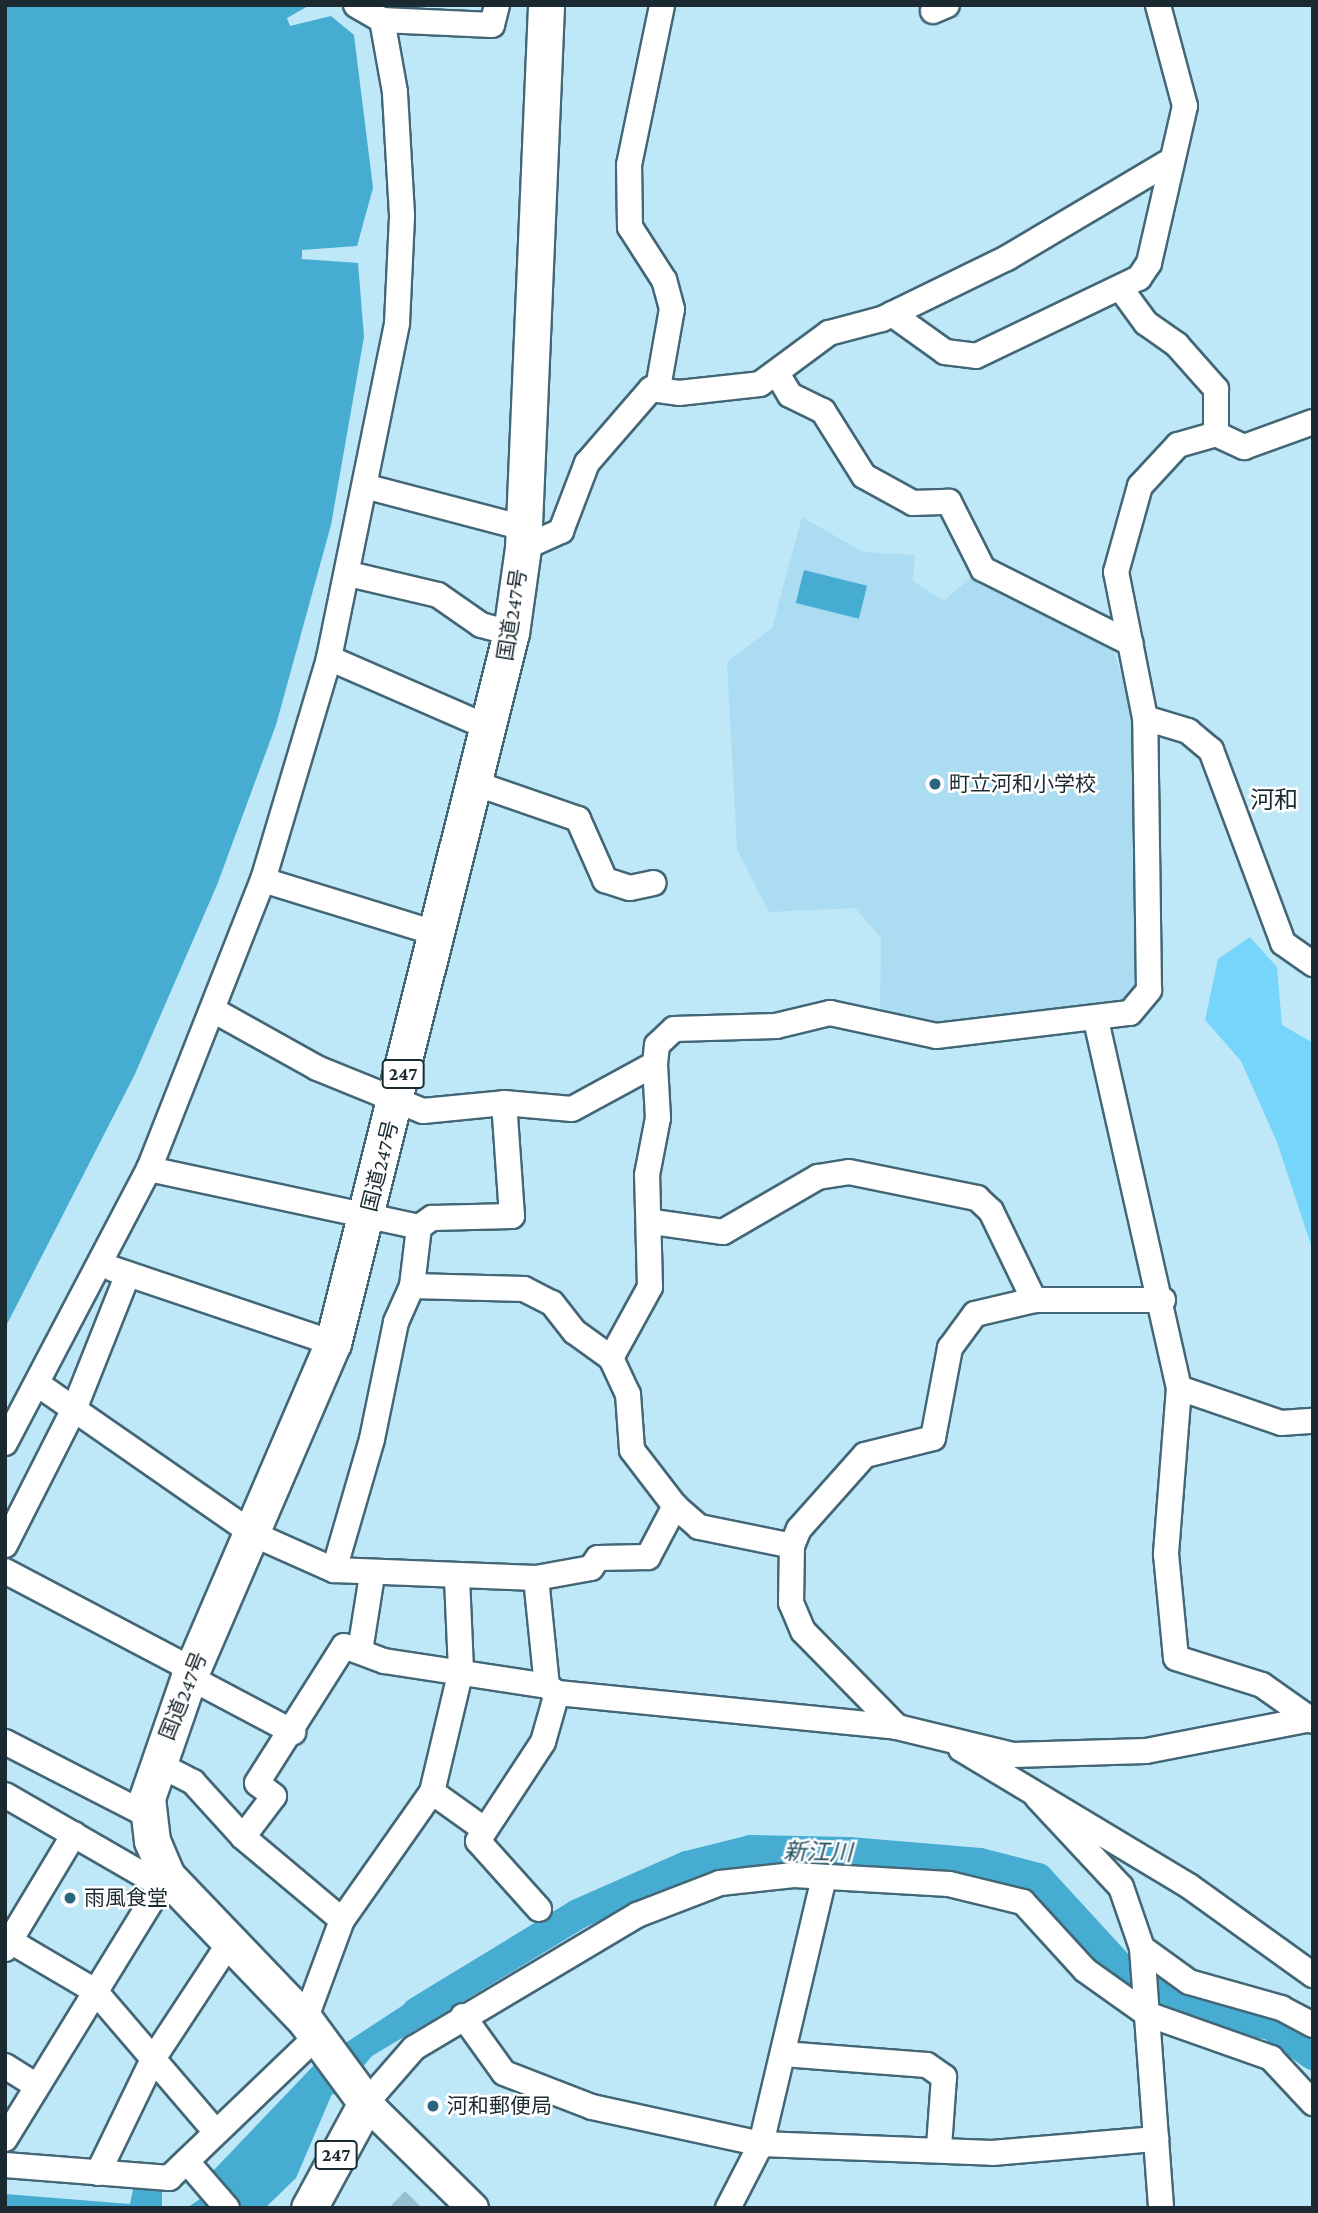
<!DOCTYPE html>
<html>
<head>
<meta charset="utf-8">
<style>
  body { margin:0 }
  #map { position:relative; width:1318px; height:2213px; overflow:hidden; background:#bee7f8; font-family:"Crimson Pro","Noto Sans JP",serif }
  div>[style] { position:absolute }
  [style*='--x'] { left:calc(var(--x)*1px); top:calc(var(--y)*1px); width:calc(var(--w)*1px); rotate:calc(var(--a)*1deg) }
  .built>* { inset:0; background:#abdcf2 }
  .green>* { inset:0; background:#77d5fb }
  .water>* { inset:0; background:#46acd2; transform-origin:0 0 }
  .river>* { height:30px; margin:-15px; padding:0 15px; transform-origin:15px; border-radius:15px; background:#46acd2 }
  .building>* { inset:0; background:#98bfd0 }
  .roads { filter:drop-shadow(2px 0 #436777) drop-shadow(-2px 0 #436777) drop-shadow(0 2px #436777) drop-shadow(0 -2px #436777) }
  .minor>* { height:24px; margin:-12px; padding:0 12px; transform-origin:12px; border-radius:12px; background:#fff }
  .major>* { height:30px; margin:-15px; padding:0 15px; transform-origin:15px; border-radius:15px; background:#fff }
  .highway>* { height:35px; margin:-17.5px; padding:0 17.5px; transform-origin:17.5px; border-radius:17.5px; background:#fff }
  .dots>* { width:19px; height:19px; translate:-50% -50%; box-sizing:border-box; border:4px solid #fff; border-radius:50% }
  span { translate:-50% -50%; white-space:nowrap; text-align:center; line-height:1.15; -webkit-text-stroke:5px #fff; paint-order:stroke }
  .shield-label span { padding:2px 5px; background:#fff; border:2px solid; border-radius:5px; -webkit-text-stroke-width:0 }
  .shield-label { font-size:19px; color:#1a2a30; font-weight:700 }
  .street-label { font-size:21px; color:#1a2a30 }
  .poi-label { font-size:21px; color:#1a2a30 }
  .left { translate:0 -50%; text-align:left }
  .water-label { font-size:23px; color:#204b5c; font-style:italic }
  .quarter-label { font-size:24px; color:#1a2a30 }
  .frame { position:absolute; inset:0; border:7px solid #1a2a30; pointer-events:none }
</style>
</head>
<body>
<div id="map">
  <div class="built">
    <div style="clip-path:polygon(802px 517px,863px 552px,915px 555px,913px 581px,944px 601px,977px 572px,1112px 647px,1135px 718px,1139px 981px,1125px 1001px,936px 1025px,880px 1011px,881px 938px,855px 908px,769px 912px,737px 849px,727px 662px,772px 628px)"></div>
  </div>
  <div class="green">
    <div style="clip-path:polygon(1250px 937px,1277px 967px,1282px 1025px,1313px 1043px,1313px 1251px,1277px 1142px,1241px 1061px,1205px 1020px,1218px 959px)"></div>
  </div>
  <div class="water">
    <div style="clip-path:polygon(5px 5px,310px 5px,287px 18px,290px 26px,331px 16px,354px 35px,373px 188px,357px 246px,302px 250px,302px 259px,358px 263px,364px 337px,331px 525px,276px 725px,217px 885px,135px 1074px,5px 1328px)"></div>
    <div style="left:804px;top:570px;width:65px;height:34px;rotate:14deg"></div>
    <div style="clip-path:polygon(443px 1979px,457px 2005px,372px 2056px,339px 2095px,332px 2094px,296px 2178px,265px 2208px,187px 2208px,221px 2184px,213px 2171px,318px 2061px)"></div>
    <div style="clip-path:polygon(134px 2185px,162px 2189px,162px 2208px,5px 2208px,5px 2194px,130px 2204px)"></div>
  </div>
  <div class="river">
    <div style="--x:417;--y:2012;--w:188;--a:-31.3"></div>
    <div style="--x:578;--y:1914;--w:119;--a:-23.8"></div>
    <div style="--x:687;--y:1866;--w:66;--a:-14"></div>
    <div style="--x:751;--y:1850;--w:98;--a:1.2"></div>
    <div style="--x:849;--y:1852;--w:131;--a:4.8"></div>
    <div style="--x:980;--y:1863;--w:60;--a:14.5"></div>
    <div style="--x:1038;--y:1878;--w:137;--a:47.4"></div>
    <div style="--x:1131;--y:1979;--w:83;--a:25.6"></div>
    <div style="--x:1206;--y:2015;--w:66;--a:8.7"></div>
    <div style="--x:1271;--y:2025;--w:52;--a:35.5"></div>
  </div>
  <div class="building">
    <div style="clip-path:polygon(405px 2191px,422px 2208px,389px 2208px)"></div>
  </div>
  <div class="roads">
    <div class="minor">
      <div style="--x:356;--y:5;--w:30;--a:30"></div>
      <div style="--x:382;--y:20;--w:110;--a:2.6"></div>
      <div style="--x:492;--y:25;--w:21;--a:-76"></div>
      <div style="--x:933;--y:11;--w:15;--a:-23"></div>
      <div style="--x:1121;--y:289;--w:42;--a:53.7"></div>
      <div style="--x:1146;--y:323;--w:38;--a:35"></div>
      <div style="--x:1177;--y:345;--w:59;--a:48.4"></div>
      <div style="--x:1216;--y:389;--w:45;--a:90"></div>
      <div style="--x:892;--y:314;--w:65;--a:35.6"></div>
      <div style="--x:945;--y:352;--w:31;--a:7"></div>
      <div style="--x:976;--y:356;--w:181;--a:-25.6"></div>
      <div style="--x:1139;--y:278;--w:18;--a:-56"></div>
      <div style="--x:1149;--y:263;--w:161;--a:-77.1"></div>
      <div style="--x:1185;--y:106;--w:105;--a:-105"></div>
      <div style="--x:778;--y:375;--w:23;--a:59"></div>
      <div style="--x:790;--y:395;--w:37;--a:26"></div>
      <div style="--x:823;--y:411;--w:77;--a:57.8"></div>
      <div style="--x:864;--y:476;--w:56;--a:28.9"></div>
      <div style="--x:913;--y:503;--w:36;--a:-2"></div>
      <div style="--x:949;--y:502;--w:75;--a:63.1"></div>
      <div style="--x:983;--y:569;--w:165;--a:26.7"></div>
      <div style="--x:658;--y:388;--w:80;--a:-80"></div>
      <div style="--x:672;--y:309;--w:30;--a:-105"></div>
      <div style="--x:664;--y:280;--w:63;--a:-122.7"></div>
      <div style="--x:630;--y:227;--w:62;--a:-90.9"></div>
      <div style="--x:629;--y:165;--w:163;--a:-78.3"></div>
      <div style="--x:368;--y:487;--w:158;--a:14.7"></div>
      <div style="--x:523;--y:548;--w:42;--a:-24.1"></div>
      <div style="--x:561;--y:531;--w:73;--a:-69.1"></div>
      <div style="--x:587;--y:463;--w:98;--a:-49.1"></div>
      <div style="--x:651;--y:389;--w:28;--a:8"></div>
      <div style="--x:679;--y:393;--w:81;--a:-6.3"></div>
      <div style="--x:760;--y:384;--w:86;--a:-36.5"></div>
      <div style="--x:829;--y:333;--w:55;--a:-14.8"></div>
      <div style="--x:882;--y:319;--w:139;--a:-26"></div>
      <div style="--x:1007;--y:258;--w:186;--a:-30.7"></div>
      <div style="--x:349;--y:574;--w:91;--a:13.3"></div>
      <div style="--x:438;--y:595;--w:52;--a:34.9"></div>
      <div style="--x:481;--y:625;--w:31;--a:15"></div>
      <div style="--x:329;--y:658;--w:175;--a:23.6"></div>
      <div style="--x:1145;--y:718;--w:45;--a:16.8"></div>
      <div style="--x:1188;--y:731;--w:30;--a:40"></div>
      <div style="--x:1211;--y:750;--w:206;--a:69.5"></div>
      <div style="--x:1283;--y:943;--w:37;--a:35"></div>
      <div style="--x:477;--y:784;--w:107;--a:19.1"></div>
      <div style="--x:578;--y:819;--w:67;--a:66.1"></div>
      <div style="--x:605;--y:880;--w:26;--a:18"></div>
      <div style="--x:630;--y:888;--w:24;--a:-12"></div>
      <div style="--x:263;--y:880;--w:184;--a:17.1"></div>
      <div style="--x:213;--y:1010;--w:119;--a:29.1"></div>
      <div style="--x:317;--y:1068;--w:114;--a:22.1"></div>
      <div style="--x:423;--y:1111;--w:81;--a:-5.6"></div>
      <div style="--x:504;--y:1103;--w:68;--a:5"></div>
      <div style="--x:572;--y:1109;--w:94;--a:-28.5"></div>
      <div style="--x:1096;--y:1020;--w:377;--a:77.3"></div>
      <div style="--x:1179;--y:1388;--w:167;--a:94.5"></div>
      <div style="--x:1166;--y:1554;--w:104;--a:84.5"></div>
      <div style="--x:1176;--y:1658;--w:90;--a:17.4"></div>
      <div style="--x:1262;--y:1685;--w:62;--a:35.2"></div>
      <div style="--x:149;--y:1169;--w:276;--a:12.1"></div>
      <div style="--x:653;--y:1222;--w:71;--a:8.1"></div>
      <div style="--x:723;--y:1232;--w:110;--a:-30.1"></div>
      <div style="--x:818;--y:1177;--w:31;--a:-9"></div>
      <div style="--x:849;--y:1172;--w:131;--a:11.5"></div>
      <div style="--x:977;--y:1198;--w:19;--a:43"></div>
      <div style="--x:991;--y:1211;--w:99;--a:64.2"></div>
      <div style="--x:113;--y:1269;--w:232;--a:18.6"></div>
      <div style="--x:412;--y:1286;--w:112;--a:1.5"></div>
      <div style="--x:524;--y:1289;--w:31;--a:27"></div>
      <div style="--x:552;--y:1303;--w:37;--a:52"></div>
      <div style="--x:575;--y:1332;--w:44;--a:35.8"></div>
      <div style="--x:611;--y:1358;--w:40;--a:65"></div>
      <div style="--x:628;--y:1394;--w:56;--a:85.9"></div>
      <div style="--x:632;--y:1450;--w:71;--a:52.5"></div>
      <div style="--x:675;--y:1506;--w:32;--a:41"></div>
      <div style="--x:699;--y:1527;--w:95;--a:11.5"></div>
      <div style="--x:611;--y:1358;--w:81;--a:-61.2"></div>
      <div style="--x:650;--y:1287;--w:112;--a:-91.5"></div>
      <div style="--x:647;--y:1175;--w:58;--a:-79.1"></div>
      <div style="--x:658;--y:1118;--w:54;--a:-93.2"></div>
      <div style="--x:655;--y:1064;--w:19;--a:-84"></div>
      <div style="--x:657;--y:1045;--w:23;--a:-43"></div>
      <div style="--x:674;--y:1029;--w:102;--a:-1.7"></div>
      <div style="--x:776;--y:1026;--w:56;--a:-13.5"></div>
      <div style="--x:830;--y:1013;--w:108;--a:12.2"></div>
      <div style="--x:936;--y:1036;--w:195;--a:-6.8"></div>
      <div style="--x:1130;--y:1013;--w:30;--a:-50"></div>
      <div style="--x:1149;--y:990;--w:272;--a:-90.8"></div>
      <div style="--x:1145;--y:718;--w:149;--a:-101.2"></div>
      <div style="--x:1116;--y:572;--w:89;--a:-74.4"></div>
      <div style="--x:1140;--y:486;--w:56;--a:-47.2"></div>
      <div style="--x:1178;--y:445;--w:40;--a:-16"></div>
      <div style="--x:1216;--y:434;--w:31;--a:25"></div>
      <div style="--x:1244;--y:447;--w:73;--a:-19.9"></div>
      <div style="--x:39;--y:1385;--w:261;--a:34.8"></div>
      <div style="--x:253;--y:1534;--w:89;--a:24"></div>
      <div style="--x:334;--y:1570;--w:202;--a:2.3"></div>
      <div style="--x:536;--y:1578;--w:56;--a:-10.3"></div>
      <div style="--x:591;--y:1568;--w:12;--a:-55"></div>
      <div style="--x:598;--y:1558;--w:50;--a:-1.1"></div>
      <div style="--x:648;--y:1557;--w:58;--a:-62.1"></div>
      <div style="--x:1179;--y:1388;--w:108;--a:18.9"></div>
      <div style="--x:1281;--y:1423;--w:32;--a:-4"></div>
      <div style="--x:5;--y:1443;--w:310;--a:-62.3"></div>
      <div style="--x:149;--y:1169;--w:311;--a:-68.5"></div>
      <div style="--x:263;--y:880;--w:232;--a:-73.4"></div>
      <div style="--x:329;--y:658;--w:342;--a:-78.5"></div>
      <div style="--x:397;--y:323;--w:108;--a:-87.3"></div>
      <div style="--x:402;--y:215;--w:123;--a:-93.3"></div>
      <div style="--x:395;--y:92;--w:73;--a:-100.2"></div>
      <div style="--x:5;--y:1545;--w:155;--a:-63.1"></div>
      <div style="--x:75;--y:1407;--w:143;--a:-68.3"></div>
      <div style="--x:334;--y:1570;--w:136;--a:-73.8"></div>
      <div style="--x:372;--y:1439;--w:119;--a:-78.4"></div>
      <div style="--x:396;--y:1322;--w:39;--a:-66"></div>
      <div style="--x:412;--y:1286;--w:59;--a:-83.2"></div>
      <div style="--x:419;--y:1227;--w:16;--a:-35"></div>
      <div style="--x:432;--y:1218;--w:80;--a:-1.4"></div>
      <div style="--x:512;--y:1216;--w:113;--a:-94"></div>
      <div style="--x:5;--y:1571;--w:212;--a:27.8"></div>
      <div style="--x:536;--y:1578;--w:109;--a:84.2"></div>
      <div style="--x:547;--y:1686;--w:12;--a:35"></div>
      <div style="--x:557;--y:1693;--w:342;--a:5.7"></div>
      <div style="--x:897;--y:1727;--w:119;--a:13.6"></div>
      <div style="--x:1013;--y:1755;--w:133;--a:-1.7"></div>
      <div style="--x:1146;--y:1751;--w:167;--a:-11"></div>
      <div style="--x:360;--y:1651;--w:77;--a:-81"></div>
      <div style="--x:189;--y:1677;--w:118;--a:27.9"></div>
      <div style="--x:897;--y:1727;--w:134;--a:-134.4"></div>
      <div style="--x:803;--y:1631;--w:30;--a:-113"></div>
      <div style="--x:791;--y:1603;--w:57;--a:-89"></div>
      <div style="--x:792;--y:1546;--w:18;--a:-68"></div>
      <div style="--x:799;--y:1529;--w:99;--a:-48.3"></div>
      <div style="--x:865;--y:1455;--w:70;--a:-14"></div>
      <div style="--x:933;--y:1438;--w:92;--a:-79.3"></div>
      <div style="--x:950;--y:1348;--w:42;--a:-53.7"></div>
      <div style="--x:975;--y:1314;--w:61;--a:-13.3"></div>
      <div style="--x:1034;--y:1300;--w:129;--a:0"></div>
      <div style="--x:5;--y:1742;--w:160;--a:27.2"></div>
      <div style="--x:961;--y:1749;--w:266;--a:31"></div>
      <div style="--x:1189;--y:1886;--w:153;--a:35.7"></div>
      <div style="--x:156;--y:1763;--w:42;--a:27.2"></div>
      <div style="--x:193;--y:1782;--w:74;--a:47.7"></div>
      <div style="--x:243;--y:1837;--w:129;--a:40"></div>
      <div style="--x:432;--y:1792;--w:65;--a:35.6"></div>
      <div style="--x:5;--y:1795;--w:180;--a:30"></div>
      <div style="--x:1037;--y:1797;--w:123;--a:47"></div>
      <div style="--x:1121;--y:1887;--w:65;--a:71"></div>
      <div style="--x:1142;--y:1948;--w:261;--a:85.8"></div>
      <div style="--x:243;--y:1837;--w:51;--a:-52.9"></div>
      <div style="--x:274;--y:1796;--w:21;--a:-143"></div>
      <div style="--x:257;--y:1783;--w:162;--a:-57.6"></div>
      <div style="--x:344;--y:1646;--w:43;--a:20.6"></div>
      <div style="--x:384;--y:1661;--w:165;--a:8.7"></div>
      <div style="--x:539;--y:1909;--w:91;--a:-131.9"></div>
      <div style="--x:478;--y:1841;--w:118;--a:-56.7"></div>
      <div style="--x:543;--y:1742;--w:51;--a:-74.1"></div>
      <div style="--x:5;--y:1938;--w:104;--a:30.5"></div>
      <div style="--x:95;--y:1991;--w:186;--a:49.4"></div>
      <div style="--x:1142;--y:1948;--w:58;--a:35.9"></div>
      <div style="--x:1189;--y:1982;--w:96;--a:15.8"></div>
      <div style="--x:1281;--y:2008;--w:36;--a:28"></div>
      <div style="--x:5;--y:1949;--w:134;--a:-59"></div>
      <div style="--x:463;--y:2016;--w:70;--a:54.3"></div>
      <div style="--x:504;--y:2073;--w:94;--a:21.1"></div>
      <div style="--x:592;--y:2107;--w:173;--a:12.3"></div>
      <div style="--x:761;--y:2144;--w:231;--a:2.2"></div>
      <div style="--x:992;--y:2153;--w:165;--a:-4.9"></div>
      <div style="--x:305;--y:2020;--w:107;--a:-69.7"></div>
      <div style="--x:342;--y:1920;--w:156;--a:-54.9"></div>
      <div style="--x:432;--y:1792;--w:125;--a:-76.6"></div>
      <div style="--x:461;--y:1670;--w:92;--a:-92.5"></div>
      <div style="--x:783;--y:2054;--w:144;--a:4.4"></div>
      <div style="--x:927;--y:2065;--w:21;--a:35"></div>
      <div style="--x:944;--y:2077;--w:70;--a:94.1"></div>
      <div style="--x:5;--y:2066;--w:36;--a:32"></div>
      <div style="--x:366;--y:2103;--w:73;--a:-48.9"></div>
      <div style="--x:414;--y:2048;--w:260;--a:-30.8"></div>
      <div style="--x:637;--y:1915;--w:89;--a:-21.1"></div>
      <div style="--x:720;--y:1883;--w:74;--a:-6.2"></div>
      <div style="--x:794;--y:1875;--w:155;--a:3.3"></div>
      <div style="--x:949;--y:1884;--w:76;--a:13.7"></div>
      <div style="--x:1023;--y:1902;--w:92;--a:47.6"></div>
      <div style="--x:1085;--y:1970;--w:76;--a:35.4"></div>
      <div style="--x:1147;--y:2014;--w:132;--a:19.5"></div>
      <div style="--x:1271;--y:2058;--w:62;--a:47"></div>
      <div style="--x:5;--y:2139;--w:309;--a:-58.4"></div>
      <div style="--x:189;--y:2164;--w:58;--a:49.2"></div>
      <div style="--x:5;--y:2165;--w:165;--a:4.5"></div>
      <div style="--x:169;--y:2178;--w:205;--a:-43.8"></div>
      <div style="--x:98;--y:2173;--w:127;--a:-64.2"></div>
      <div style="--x:153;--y:2059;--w:140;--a:-56.7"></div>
      <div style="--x:728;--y:2208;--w:72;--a:-62.7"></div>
      <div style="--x:761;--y:2144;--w:274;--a:-76.7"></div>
    </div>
    <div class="major">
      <div style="--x:366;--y:2103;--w:150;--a:44.5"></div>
    </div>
    <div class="highway">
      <div style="--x:309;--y:2208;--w:119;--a:-61.5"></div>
      <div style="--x:366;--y:2103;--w:103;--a:-126.3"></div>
      <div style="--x:305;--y:2020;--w:199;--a:-133.8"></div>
      <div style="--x:167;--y:1876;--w:38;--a:-113"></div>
      <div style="--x:152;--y:1841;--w:43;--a:-96.6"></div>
      <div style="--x:147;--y:1798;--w:128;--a:-70.9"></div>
      <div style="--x:189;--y:1677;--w:364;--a:-66.7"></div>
      <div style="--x:333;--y:1343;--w:732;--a:-75.93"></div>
      <div style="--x:511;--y:633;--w:86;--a:-82"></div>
      <div style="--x:523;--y:548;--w:543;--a:-87.57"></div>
    </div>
  </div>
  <div class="dots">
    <div style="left:935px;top:784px;background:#2a667e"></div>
    <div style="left:70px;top:1898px;background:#2a667e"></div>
    <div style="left:433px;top:2106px;background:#2a667e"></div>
  </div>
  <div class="shield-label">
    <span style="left:403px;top:1074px">247</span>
    <span style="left:336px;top:2155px">247</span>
  </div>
  <div class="street-label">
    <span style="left:512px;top:615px;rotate:-81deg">国道247号</span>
    <span style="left:380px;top:1166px;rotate:-76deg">国道247号</span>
    <span style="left:183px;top:1696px;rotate:-68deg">国道247号</span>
  </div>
  <div class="poi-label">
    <span class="left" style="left:949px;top:784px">町立河和小学校</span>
    <span class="left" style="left:84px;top:1898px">雨風食堂</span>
    <span class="left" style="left:447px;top:2106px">河和郵便局</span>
  </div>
  <div class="water-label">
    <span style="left:818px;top:1852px;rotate:1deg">新江川</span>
  </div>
  <div class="quarter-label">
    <span style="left:1274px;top:800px">河和</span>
  </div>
  <div class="frame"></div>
</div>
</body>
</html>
